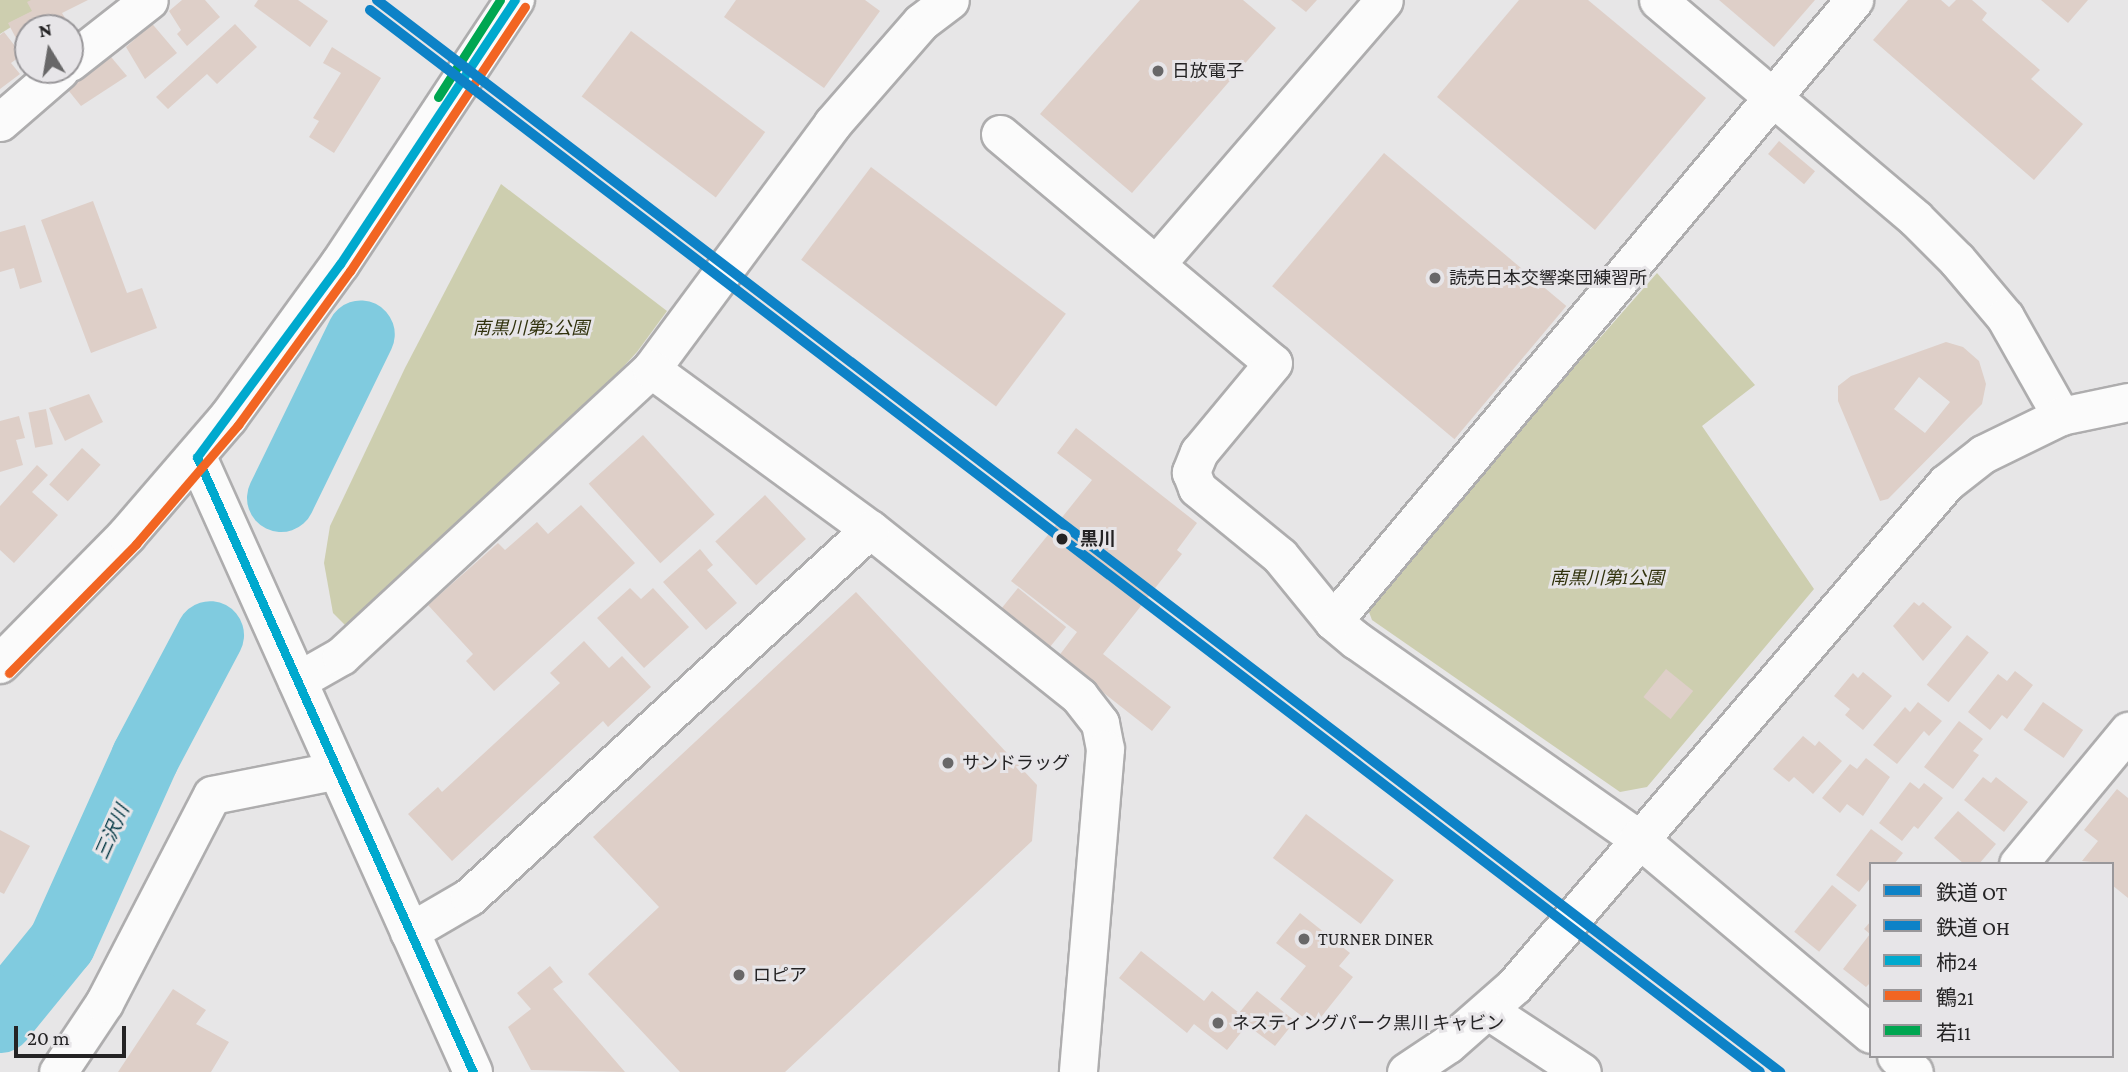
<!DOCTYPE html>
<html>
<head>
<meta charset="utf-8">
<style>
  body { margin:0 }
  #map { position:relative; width:2128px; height:1072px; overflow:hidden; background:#e7e6e7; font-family:"Crimson Pro","Noto Sans JP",serif }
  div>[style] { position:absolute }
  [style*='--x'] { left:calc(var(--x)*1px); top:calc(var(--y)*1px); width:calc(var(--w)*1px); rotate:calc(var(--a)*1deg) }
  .green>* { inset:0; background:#cdceaf }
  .river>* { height:68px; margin:-34px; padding:0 34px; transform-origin:34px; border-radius:34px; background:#80cbdf }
  .building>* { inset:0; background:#decfc8; transform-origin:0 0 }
  .roads { filter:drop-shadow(2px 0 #aeadae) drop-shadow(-2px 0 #aeadae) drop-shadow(0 2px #aeadae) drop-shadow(0 -2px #aeadae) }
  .minor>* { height:37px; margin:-18.5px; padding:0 18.5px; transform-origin:18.5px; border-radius:18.5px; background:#fbfbfb }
  .major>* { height:38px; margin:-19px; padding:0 19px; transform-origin:19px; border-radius:19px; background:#fbfbfb }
  .bus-1>* { height:9px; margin:-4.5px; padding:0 4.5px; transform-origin:4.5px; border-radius:4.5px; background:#00a9ce }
  .bus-2>* { height:9px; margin:-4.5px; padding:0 4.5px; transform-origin:4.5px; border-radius:4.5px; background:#f26522 }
  .bus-3>* { height:9px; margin:-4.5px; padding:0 4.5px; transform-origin:4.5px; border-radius:4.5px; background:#00a651 }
  .rail-1>* { height:10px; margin:-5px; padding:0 5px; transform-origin:5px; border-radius:5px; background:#0d82c7 }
  .rail-2>* { height:10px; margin:-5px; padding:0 5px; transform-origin:5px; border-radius:5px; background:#0d82c7 }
  .dots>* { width:19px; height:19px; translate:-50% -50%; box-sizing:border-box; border:4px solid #e7e5e8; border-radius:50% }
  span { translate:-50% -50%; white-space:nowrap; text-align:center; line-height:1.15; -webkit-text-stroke:6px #e7e5e8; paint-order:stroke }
  .poi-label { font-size:18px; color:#242324 }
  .left { translate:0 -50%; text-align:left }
  .park-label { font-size:18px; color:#31320d; font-style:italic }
  .stop-label { font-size:18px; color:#242324; font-weight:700 }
  .water-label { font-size:19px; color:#053945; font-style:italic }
  .legend { position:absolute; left:1869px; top:862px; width:245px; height:196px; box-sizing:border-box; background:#e7e5e8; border:2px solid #99979a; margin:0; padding:9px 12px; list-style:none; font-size:21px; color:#242324 }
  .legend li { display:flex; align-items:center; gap:14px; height:35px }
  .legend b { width:35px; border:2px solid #99979a }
  .north { position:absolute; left:14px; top:14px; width:70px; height:70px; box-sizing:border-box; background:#e7e5e8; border:2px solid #99979a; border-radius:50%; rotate:349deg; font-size:19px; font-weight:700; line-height:28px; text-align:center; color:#242324 }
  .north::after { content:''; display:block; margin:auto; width:24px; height:32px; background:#686768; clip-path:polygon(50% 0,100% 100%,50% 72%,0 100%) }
  .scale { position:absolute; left:14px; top:1026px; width:112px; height:32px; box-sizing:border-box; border:4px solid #242324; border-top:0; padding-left:9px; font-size:21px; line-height:24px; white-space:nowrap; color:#242324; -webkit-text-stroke:5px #e7e5e8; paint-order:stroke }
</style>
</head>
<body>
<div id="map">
  <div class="green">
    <div style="clip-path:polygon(0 0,42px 0,44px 6px,0 34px)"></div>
    <div style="clip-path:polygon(501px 184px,667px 311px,637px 352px,562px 433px,347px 627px,333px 613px,324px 563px,330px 526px,405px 368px)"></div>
    <div style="clip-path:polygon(1657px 273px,1755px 385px,1702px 426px,1814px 589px,1647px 787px,1620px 792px,1372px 620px,1366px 604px)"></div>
  </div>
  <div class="river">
    <div style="--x:281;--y:498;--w:182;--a:-64"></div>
    <div style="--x:0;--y:1019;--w:98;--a:-50.8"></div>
    <div style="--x:62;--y:943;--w:203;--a:-65.8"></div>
    <div style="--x:145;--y:758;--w:139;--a:-62.1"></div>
  </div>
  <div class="building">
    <div style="clip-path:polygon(31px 0,88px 0,62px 13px,65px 18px,45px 28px,28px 28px,28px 37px,18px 42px,8px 23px,32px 11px,27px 2px)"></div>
    <div style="clip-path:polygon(182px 0,205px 0,220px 17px,187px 46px,177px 34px,181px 30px,169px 11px)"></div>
    <div style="clip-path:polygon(258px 0,298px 0,328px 21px,310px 47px,254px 6px)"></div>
    <div style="clip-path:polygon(736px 0,865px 0,880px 11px,824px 88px,724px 17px)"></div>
    <div style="clip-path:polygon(1140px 0,1243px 0,1276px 28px,1132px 193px,1040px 114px)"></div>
    <div style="clip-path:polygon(1291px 0,1317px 0,1306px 12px)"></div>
    <div style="clip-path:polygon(1519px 0,1588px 0,1706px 98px,1595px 230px,1437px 97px)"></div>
    <div style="clip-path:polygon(1719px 0,1815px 0,1774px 47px)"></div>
    <div style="clip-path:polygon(1908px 0,1941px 0,1949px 7px,1956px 0,1972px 0,1987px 13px,1982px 20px,2040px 70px,2031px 79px,2083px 124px,2034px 180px,1873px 40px)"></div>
    <div style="clip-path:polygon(2041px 0,2088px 0,2068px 23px)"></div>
    <div style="clip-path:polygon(149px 20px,177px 53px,145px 79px,126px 47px,135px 39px,131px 35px)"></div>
    <div style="clip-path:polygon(235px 24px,257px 47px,217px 84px,207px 74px,168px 109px,156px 97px)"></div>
    <div style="left:631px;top:31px;width:168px;height:82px;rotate:37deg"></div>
    <div style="clip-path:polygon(4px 32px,22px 55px,11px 63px,20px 74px,0 89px,0 35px)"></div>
    <div style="clip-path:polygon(332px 47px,381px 78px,334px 153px,309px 137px,319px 121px,313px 118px,341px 73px,323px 63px)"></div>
    <div style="clip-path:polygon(106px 51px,127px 76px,81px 106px,64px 85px)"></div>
    <div style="left:1779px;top:141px;width:47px;height:17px;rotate:40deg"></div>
    <div style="left:1384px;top:153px;width:238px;height:174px;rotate:40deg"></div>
    <div style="left:871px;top:167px;width:244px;height:116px;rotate:37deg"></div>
    <div style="clip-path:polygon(93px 201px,127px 293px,142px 288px,157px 328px,91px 353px,41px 220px)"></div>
    <div style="clip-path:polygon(25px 225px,42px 282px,20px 289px,14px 268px,0 272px,0 232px)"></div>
    <div style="clip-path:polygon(evenodd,1946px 342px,1963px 347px,1979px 361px,1986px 384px,1982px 404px,1888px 499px,1880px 501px,1838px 401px,1838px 386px,1851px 376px,1946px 342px,1919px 377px,1950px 402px,1925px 433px,1894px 409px,1919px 377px)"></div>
    <div style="clip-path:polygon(89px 394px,103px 422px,65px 441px,49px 408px)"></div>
    <div style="left:46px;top:409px;width:36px;height:18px;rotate:79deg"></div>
    <div style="clip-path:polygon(19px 416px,25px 438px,16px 440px,23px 465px,0 472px,0 421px)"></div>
    <div style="clip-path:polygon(1076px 428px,1197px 523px,1177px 550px,1182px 554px,1103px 654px,1171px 707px,1152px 731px,1058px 657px,1077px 632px,1011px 581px,1092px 480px,1057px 453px)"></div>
    <div style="left:643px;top:435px;width:107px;height:73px;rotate:48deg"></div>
    <div style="left:82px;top:448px;width:25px;height:49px;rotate:42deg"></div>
    <div style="clip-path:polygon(37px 465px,48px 475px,32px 492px,58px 515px,14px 563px,0 550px,0 506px)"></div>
    <div style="left:765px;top:495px;width:60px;height:68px;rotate:47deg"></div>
    <div style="clip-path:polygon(581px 505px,635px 563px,494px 691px,466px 661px,473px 654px,428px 605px,498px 543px,505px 550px,537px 522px,548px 534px)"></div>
    <div style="clip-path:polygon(700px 549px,713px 565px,707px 570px,737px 603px,706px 630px,663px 582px)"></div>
    <div style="clip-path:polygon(630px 588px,641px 599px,653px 588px,689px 627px,644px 668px,597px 618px)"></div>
    <div style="left:1018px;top:588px;width:62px;height:28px;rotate:39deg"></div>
    <div style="clip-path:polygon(856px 592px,1037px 785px,1032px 841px,785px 1072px,680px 1072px,588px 974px,659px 907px,593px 837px)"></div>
    <div style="clip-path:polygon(1914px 602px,1919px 606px,1923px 602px,1952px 627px,1923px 661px,1893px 626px)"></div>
    <div style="left:1967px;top:635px;width:28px;height:64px;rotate:39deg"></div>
    <div style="clip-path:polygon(584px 641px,609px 668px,622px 656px,651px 687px,608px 727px,603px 721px,452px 861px,408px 814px,438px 787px,442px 792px,560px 683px,550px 673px)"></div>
    <div style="left:1666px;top:669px;width:35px;height:36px;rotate:39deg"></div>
    <div style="clip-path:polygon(2015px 671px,2033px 685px,2007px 719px,2002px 715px,1990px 730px,1968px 712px,1998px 674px,2007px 681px)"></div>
    <div style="clip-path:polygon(1863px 672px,1892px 696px,1863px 730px,1845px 715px,1850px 709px,1834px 696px,1853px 673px,1858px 678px)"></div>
    <div style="clip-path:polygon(1918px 702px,1942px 721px,1929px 736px,1924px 731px,1897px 764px,1873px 745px,1905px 707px,1910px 712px)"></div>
    <div style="left:2043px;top:702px;width:49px;height:34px;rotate:35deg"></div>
    <div style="clip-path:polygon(1959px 721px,1983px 739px,1973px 751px,1979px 755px,1953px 789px,1924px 767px)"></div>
    <div style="clip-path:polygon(1803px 736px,1815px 746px,1819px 741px,1842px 761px,1813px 794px,1794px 777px,1789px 782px,1773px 769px)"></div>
    <div style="clip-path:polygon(1866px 758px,1890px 777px,1863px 816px,1847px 804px,1840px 813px,1822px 798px,1850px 764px,1857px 769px)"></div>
    <div style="clip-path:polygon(1983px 777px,1991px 783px,1996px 777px,2028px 802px,2004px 832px,1964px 800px)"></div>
    <div style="clip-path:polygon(1910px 782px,1919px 789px,1924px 783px,1943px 798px,1918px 829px,1914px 826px,1902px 841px,1879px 823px)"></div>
    <div style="clip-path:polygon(2117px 789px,2128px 798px,2128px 898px,2112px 885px,2112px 864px,2082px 861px,2098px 841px,2084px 830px)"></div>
    <div style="clip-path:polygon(1958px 811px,1996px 844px,1979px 864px,1964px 864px,1934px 838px)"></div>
    <div style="left:1306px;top:814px;width:110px;height:55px;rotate:37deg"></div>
    <div style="clip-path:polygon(1871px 829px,1903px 853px,1894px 864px,1871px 864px,1871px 877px,1859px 892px,1836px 875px)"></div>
    <div style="clip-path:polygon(0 830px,30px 846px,4px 894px,0 892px)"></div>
    <div style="left:1832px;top:885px;width:32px;height:60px;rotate:39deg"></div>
    <div style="clip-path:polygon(1300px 913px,1350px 953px,1339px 966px,1353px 977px,1314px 1026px,1280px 999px,1306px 966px,1276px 943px)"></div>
    <div style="clip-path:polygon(1871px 921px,1871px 982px,1866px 987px,1843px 969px,1870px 934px,1864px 929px)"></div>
    <div style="clip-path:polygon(1141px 951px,1204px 1001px,1212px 991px,1239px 1013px,1257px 991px,1295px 1021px,1275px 1046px,1247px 1025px,1227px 1050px,1194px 1024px,1187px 1033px,1119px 978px)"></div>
    <div style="clip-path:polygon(550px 966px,563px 982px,553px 989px,625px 1072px,531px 1070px,508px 1027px,531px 1009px,517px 993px)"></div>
    <div style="clip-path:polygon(173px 989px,206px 1010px,196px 1024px,229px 1042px,211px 1072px,118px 1072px)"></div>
  </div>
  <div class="roads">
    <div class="minor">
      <div style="--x:1658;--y:0;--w:337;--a:40.3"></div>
      <div style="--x:1915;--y:218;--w:59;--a:45"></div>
      <div style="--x:1957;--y:260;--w:75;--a:49.9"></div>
      <div style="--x:2005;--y:317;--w:114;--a:60.5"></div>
      <div style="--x:70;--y:62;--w:100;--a:-38.1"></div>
      <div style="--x:0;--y:122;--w:79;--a:-40.9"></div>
      <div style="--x:1000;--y:134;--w:356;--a:40"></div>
      <div style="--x:1273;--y:363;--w:116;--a:129.7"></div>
      <div style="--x:1199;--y:452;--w:22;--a:112"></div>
      <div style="--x:1191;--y:472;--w:17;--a:69"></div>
      <div style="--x:1197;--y:488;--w:107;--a:39.3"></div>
      <div style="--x:1280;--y:556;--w:84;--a:50.8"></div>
      <div style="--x:1333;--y:621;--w:30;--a:40"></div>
      <div style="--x:1356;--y:640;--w:345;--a:35.1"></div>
      <div style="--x:1638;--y:838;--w:304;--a:40.1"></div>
      <div style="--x:1157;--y:263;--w:347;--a:-49.2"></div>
      <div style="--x:651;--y:369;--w:305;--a:-53.5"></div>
      <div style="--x:832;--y:124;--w:135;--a:-48.9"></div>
      <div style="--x:921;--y:22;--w:36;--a:-37"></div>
      <div style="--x:1333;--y:621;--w:811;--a:-50"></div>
      <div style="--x:297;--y:681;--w:51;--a:-29.6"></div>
      <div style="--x:341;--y:656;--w:422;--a:-42.8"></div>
      <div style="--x:651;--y:369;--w:271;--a:36.2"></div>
      <div style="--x:870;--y:529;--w:268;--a:38.6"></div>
      <div style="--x:1079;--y:696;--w:34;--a:52"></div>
      <div style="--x:1100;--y:723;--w:26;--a:79"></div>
      <div style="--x:1105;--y:749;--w:324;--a:94.8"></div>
      <div style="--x:2018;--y:864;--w:173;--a:-50.4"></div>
      <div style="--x:409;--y:932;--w:69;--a:-30.3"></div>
      <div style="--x:469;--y:897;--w:544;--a:-42.54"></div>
      <div style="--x:1489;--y:1011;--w:111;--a:33.3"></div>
      <div style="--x:1896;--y:1056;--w:24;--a:42"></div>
      <div style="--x:58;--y:1072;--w:83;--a:-56.3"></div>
      <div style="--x:104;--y:1003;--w:234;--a:-62.6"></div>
      <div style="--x:212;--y:795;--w:128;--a:-11.2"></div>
      <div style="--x:1406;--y:1072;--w:50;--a:-33.7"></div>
      <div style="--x:1448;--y:1044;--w:88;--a:-41.3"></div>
      <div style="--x:1514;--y:986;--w:663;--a:-49.34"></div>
      <div style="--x:1946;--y:483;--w:47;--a:-38.1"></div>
      <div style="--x:1983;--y:454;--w:87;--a:-26"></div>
      <div style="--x:2061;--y:416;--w:68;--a:-11.8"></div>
    </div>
    <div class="major">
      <div style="--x:197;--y:457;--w:674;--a:65.83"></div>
      <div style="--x:0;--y:664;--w:181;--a:-45.4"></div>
      <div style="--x:127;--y:535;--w:155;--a:-49.2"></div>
      <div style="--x:228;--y:418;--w:190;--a:-54"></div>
      <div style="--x:340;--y:264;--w:317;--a:-56.5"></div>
    </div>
  </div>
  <div class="bus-1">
    <div style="--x:473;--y:1072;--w:674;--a:-114.17"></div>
    <div style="--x:197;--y:457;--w:240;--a:-53.5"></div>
    <div style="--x:340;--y:264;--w:317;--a:-56.5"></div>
  </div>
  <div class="bus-2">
    <div style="--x:9;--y:673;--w:181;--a:-45.4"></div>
    <div style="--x:136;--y:544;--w:157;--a:-49.4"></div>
    <div style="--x:238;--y:425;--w:190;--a:-54"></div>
    <div style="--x:350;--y:271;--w:317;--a:-56.5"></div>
  </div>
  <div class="bus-3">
    <div style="--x:438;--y:97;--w:115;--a:-57.4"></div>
  </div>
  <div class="rail-1">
    <div style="--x:377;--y:0;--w:1766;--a:37.38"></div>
  </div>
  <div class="rail-2">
    <div style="--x:370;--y:10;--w:1749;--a:37.38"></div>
  </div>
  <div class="dots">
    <div style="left:1158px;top:71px;background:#686768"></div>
    <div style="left:1435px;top:278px;background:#686768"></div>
    <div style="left:1062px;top:539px;background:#242324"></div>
    <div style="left:948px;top:763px;background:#686768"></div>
    <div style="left:1304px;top:939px;background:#686768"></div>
    <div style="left:739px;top:975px;background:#686768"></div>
    <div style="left:1218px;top:1023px;background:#686768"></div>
  </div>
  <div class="poi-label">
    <span class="left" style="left:1172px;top:71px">日放電子</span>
    <span class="left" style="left:1449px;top:278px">読売日本交響楽団練習所</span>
    <span class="left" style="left:962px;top:763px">サンドラッグ</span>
    <span class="left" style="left:1318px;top:939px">TURNER DINER</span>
    <span class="left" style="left:753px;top:975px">ロピア</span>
    <span class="left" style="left:1232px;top:1023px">ネスティングパーク黒川 キャビン</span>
  </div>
  <div class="park-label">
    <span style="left:531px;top:328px">南黒川第2公園</span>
    <span style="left:1607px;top:578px">南黒川第1公園</span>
  </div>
  <div class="stop-label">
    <span class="left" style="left:1080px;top:539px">黒川</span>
  </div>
  <div class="water-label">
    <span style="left:112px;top:832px;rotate:-66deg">三沢川</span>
  </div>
  <ul class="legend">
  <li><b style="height:9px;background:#0d82c7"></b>鉄道 OT</li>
  <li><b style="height:9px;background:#0d82c7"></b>鉄道 OH</li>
  <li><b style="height:9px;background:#00a9ce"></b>柿24</li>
  <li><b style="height:9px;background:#f26522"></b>鶴21</li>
  <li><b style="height:9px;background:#00a651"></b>若11</li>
  </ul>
  <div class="north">N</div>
  <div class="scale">20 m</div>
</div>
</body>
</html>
